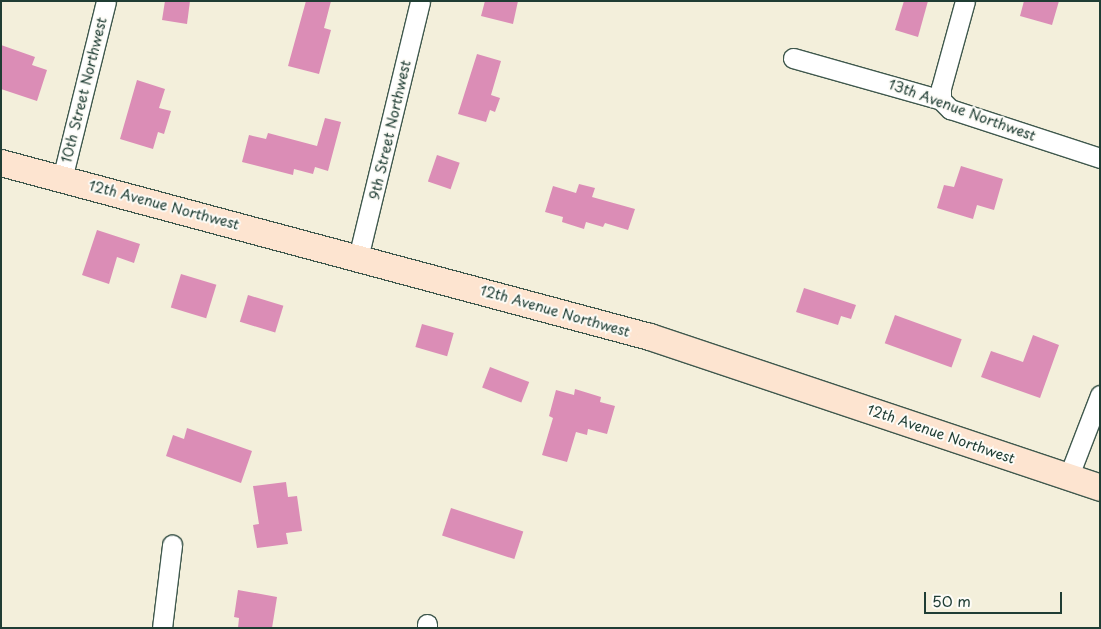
<!DOCTYPE html>
<html>
<head>
<meta charset="utf-8">
<style>
  body { margin:0 }
  #map { position:relative; width:1101px; height:629px; overflow:hidden; background:#f3efdb; font-family:"Playpen Sans",sans-serif }
  div>[style] { position:absolute }
  [style*='--x'] { left:calc(var(--x)*1px); top:calc(var(--y)*1px); width:calc(var(--w)*1px); rotate:calc(var(--a)*1deg) }
  .building>* { inset:0; background:#db8db6; transform-origin:0 0 }
  .roads { filter:drop-shadow(1px 0 #3f584d) drop-shadow(-1px 0 #3f584d) drop-shadow(0 1px #3f584d) drop-shadow(0 -1px #3f584d) }
  .minor>* { height:19px; margin:-9.5px; padding:0 9.5px; transform-origin:9.5px; border-radius:9.5px; background:#fff }
  .secondary>* { height:26px; margin:-13px; padding:0 13px; transform-origin:13px; border-radius:13px; background:#fde4d0 }
  span { translate:-50% -50%; white-space:nowrap; text-align:center; line-height:1.15; -webkit-text-stroke:4px #fdfcf7; paint-order:stroke }
  .street-label { font-size:14px; color:#1f3d34 }
  .frame { position:absolute; inset:0; border:2px solid #1f3d34; pointer-events:none }
  .scale { position:absolute; left:924px; top:592px; width:138px; height:22px; box-sizing:border-box; border:2px solid #1f3d34; border-top:0; padding-left:6px; font-size:15px; line-height:18px; white-space:nowrap; color:#1f3d34; -webkit-text-stroke:4px #fdfcf7; paint-order:stroke }
</style>
</head>
<body>
<div id="map">
  <div class="building">
    <div style="clip-path:polygon(165px 1px,190px 1px,187px 24px,162px 20px)"></div>
    <div style="clip-path:polygon(306px 1px,331px 1px,324px 28px,331px 30px,319px 74px,288px 66px)"></div>
    <div style="clip-path:polygon(485px 1px,518px 1px,513px 24px,481px 16px)"></div>
    <div style="clip-path:polygon(904px 1px,928px 1px,918px 37px,895px 30px)"></div>
    <div style="clip-path:polygon(1024px 1px,1059px 1px,1052px 25px,1020px 16px)"></div>
    <div style="clip-path:polygon(1px 45px,35px 57px,32px 65px,47px 70px,37px 101px,1px 89px)"></div>
    <div style="clip-path:polygon(477px 54px,501px 61px,491px 95px,500px 98px,495px 112px,490px 110px,486px 122px,458px 114px)"></div>
    <div style="clip-path:polygon(137px 80px,165px 89px,159px 108px,171px 111px,164px 134px,158px 132px,153px 149px,120px 139px)"></div>
    <div style="clip-path:polygon(325px 118px,341px 122px,328px 171px,315px 167px,313px 174px,294px 169px,293px 175px,242px 162px,249px 135px,266px 139px,268px 133px,317px 146px)"></div>
    <div style="left:437px;top:155px;width:24px;height:28px;rotate:19deg"></div>
    <div style="clip-path:polygon(961px 166px,1003px 179px,994px 210px,977px 205px,973px 219px,937px 208px,944px 185px,954px 187px)"></div>
    <div style="clip-path:polygon(579px 184px,595px 188px,592px 197px,635px 209px,628px 230px,605px 223px,603px 227px,586px 222px,584px 229px,562px 222px,563px 217px,545px 212px,553px 186px,576px 193px)"></div>
    <div style="clip-path:polygon(97px 230px,140px 244px,134px 263px,117px 257px,109px 284px,82px 275px)"></div>
    <div style="left:181px;top:274px;width:37px;height:35px;rotate:17deg"></div>
    <div style="clip-path:polygon(804px 288px,856px 305px,851px 319px,841px 316px,838px 325px,796px 312px)"></div>
    <div style="left:248px;top:295px;width:37px;height:28px;rotate:17deg"></div>
    <div style="left:895px;top:315px;width:71px;height:30px;rotate:20deg"></div>
    <div style="left:422px;top:324px;width:33px;height:24px;rotate:16deg"></div>
    <div style="clip-path:polygon(1033px 335px,1059px 345px,1040px 398px,981px 377px,991px 351px,1023px 362px)"></div>
    <div style="left:490px;top:367px;width:42px;height:22px;rotate:21deg"></div>
    <div style="clip-path:polygon(575px 389px,601px 397px,600px 402px,615px 406px,607px 434px,588px 429px,587px 435px,576px 432px,567px 462px,542px 455px,553px 418px,549px 416px,556px 390px,574px 395px)"></div>
    <div style="clip-path:polygon(187px 428px,252px 451px,241px 483px,166px 456px,173px 435px,184px 439px)"></div>
    <div style="clip-path:polygon(286px 482px,288px 497px,297px 496px,302px 531px,286px 533px,288px 544px,257px 548px,253px 525px,259px 524px,253px 486px)"></div>
    <div style="left:451px;top:508px;width:76px;height:29px;rotate:18deg"></div>
    <div style="clip-path:polygon(238px 590px,277px 597px,272px 628px,238px 628px,239px 618px,234px 617px)"></div>
  </div>
  <div class="roads">
    <div class="minor">
      <div style="--x:793;--y:58;--w:154;--a:15.8"></div>
      <div style="--x:941;--y:100;--w:13;--a:45"></div>
      <div style="--x:950;--y:109;--w:158;--a:18.1"></div>
      <div style="--x:941;--y:100;--w:12;--a:-90"></div>
      <div style="--x:941;--y:88;--w:90;--a:-74.6"></div>
      <div style="--x:62;--y:179;--w:183;--a:-76.1"></div>
      <div style="--x:358;--y:258;--w:264;--a:-76.4"></div>
      <div style="--x:1068;--y:478;--w:89;--a:-68.9"></div>
      <div style="--x:162;--y:628;--w:84;--a:-83.1"></div>
      <div style="--x:427;--y:628;--w:4;--a:-90"></div>
    </div>
    <div class="secondary">
      <div style="--x:1;--y:163;--w:672;--a:15.01"></div>
      <div style="--x:650;--y:337;--w:475;--a:18.5"></div>
    </div>
  </div>
  <div class="street-label">
    <span style="left:84px;top:90px;rotate:-76deg">10th Street Northwest</span>
    <span style="left:962px;top:110px;rotate:20deg">13th Avenue Northwest</span>
    <span style="left:390px;top:130px;rotate:-77deg">9th Street Northwest</span>
    <span style="left:164px;top:205px;rotate:15deg">12th Avenue Northwest</span>
    <span style="left:555px;top:311px;rotate:16deg">12th Avenue Northwest</span>
    <span style="left:941px;top:434px;rotate:19deg">12th Avenue Northwest</span>
  </div>
  <div class="frame"></div>
  <div class="scale">50 m</div>
</div>
</body>
</html>
